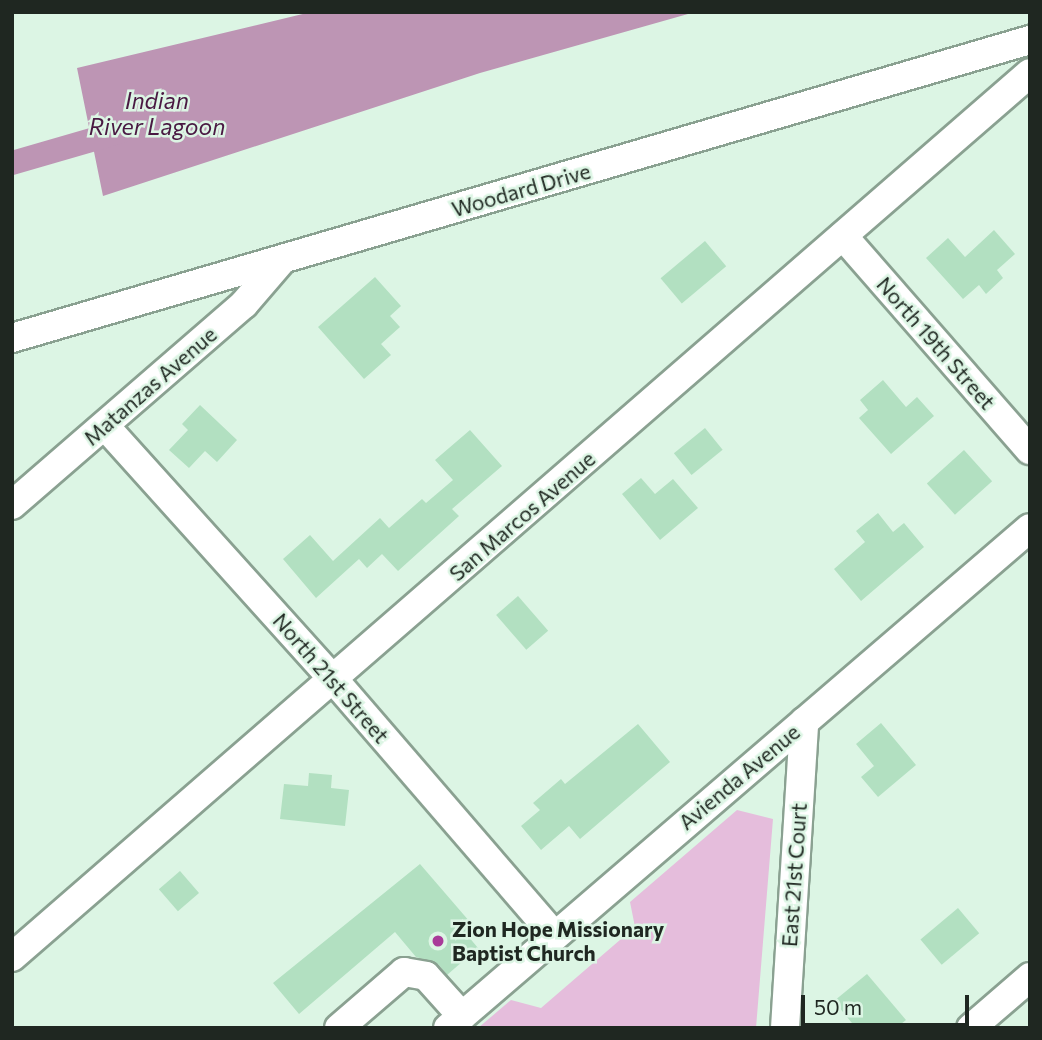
<!DOCTYPE html>
<html>
<head>
<meta charset="utf-8">
<style>
  body { margin:0 }
  #map { position:relative; width:1042px; height:1040px; overflow:hidden; background:#dcf5e4; font-family:Commissioner,sans-serif }
  div>[style] { position:absolute }
  [style*='--x'] { left:calc(var(--x)*1px); top:calc(var(--y)*1px); width:calc(var(--w)*1px); rotate:calc(var(--a)*1deg) }
  .green>* { inset:0; background:#e5bddc }
  .water>* { inset:0; background:#bd95b4 }
  .canal>* { height:24px; margin:-12px; padding:0 12px; transform-origin:12px; border-radius:12px; background:#bd95b4 }
  .building>* { inset:0; background:#b2e0c1; transform-origin:0 0 }
  .roads { filter:drop-shadow(2px 0 #8aa191) drop-shadow(-2px 0 #8aa191) drop-shadow(0 2px #8aa191) drop-shadow(0 -2px #8aa191) }
  .minor>* { height:28px; margin:-14px; padding:0 14px; transform-origin:14px; border-radius:14px; background:#fff }
  .dots>* { width:19px; height:19px; translate:-50% -50%; box-sizing:border-box; border:4px solid #dcf5e4; border-radius:50% }
  span { translate:-50% -50%; white-space:nowrap; text-align:center; line-height:1.15; -webkit-text-stroke:5px #dcf5e4; paint-order:stroke }
  .street-label { font-size:21px; color:#1f2721 }
  .poi-label { font-size:21px; color:#1f2721; font-weight:700 }
  .left { translate:0 -50%; text-align:left }
  .water-label { font-size:23px; color:#491842; font-style:italic }
  .frame { position:absolute; inset:0; border:14px solid #1f2721; pointer-events:none }
  .scale { position:absolute; left:801px; top:995px; width:168px; height:32px; box-sizing:border-box; border:4px solid #1f2721; border-top:0; padding-left:9px; font-size:21px; line-height:24px; white-space:nowrap; color:#1f2721; -webkit-text-stroke:5px #dcf5e4; paint-order:stroke }
</style>
</head>
<body>
<div id="map">
  <div class="green">
    <div style="clip-path:polygon(737px 810px,773px 819px,756px 1028px,478px 1028px,511px 1000px,541px 1008px,635px 927px,630px 902px)"></div>
  </div>
  <div class="water">
    <div style="clip-path:polygon(311px 12px,695px 12px,480px 73px,103px 196px,77px 68px)"></div>
  </div>
  <div class="canal">
    <div style="--x:12;--y:163;--w:115;--a:-16.2"></div>
  </div>
  <div class="building">
    <div style="clip-path:polygon(994px 230px,1015px 254px,997px 270px,1003px 278px,986px 294px,979px 285px,963px 299px,926px 258px,948px 238px,965px 257px)"></div>
    <div style="left:705px;top:241px;width:33px;height:58px;rotate:50deg"></div>
    <div style="clip-path:polygon(375px 277px,401px 306px,390px 316px,400px 327px,381px 344px,391px 355px,364px 379px,318px 327px)"></div>
    <div style="clip-path:polygon(883px 380px,906px 407px,917px 397px,934px 416px,891px 454px,859px 418px,868px 410px,860px 400px)"></div>
    <div style="clip-path:polygon(200px 405px,237px 440px,217px 462px,205px 451px,189px 468px,169px 450px,188px 430px,182px 424px)"></div>
    <div style="left:705px;top:428px;width:28px;height:40px;rotate:51deg"></div>
    <div style="clip-path:polygon(470px 430px,502px 466px,452px 509px,459px 516px,398px 571px,382px 554px,367px 568px,359px 559px,316px 598px,283px 559px,310px 535px,333px 561px,380px 518px,389px 528px,422px 499px,426px 503px,453px 480px,435px 460px)"></div>
    <div style="left:964px;top:450px;width:42px;height:50px;rotate:48deg"></div>
    <div style="clip-path:polygon(641px 478px,655px 494px,673px 479px,698px 508px,660px 540px,622px 494px)"></div>
    <div style="clip-path:polygon(878px 513px,893px 532px,904px 523px,924px 547px,861px 601px,834px 569px,865px 542px,856px 531px)"></div>
    <div style="left:518px;top:596px;width:46px;height:29px;rotate:49deg"></div>
    <div style="clip-path:polygon(881px 723px,916px 765px,878px 797px,861px 777px,874px 766px,856px 744px)"></div>
    <div style="clip-path:polygon(638px 724px,670px 762px,580px 839px,569px 826px,541px 850px,521px 826px,540px 810px,533px 803px,561px 779px,565px 784px)"></div>
    <div style="clip-path:polygon(309px 773px,332px 775px,331px 788px,349px 790px,345px 826px,280px 819px,284px 784px,308px 786px)"></div>
    <div style="clip-path:polygon(420px 864px,476px 929px,468px 936px,478px 948px,447px 975px,438px 964px,416px 957px,395px 932px,299px 1014px,273px 983px)"></div>
    <div style="left:180px;top:871px;width:29px;height:28px;rotate:49deg"></div>
    <div style="left:958px;top:908px;width:33px;height:49px;rotate:50deg"></div>
    <div style="clip-path:polygon(867px 974px,906px 1020px,896px 1028px,856px 1028px,834px 1001px)"></div>
  </div>
  <div class="roads">
    <div class="minor">
      <div style="--x:843;--y:236;--w:284;--a:48.9"></div>
      <div style="--x:12;--y:338;--w:1061;--a:-16.32"></div>
      <div style="--x:105;--y:426;--w:342;--a:48"></div>
      <div style="--x:334;--y:680;--w:335;--a:49.2"></div>
      <div style="--x:12;--y:505;--w:307;--a:-40.9"></div>
      <div style="--x:244;--y:304;--w:57;--a:-49.3"></div>
      <div style="--x:12;--y:957;--w:1348;--a:-40.97"></div>
      <div style="--x:339;--y:1028;--w:86;--a:-40.7"></div>
      <div style="--x:404;--y:972;--w:22;--a:10"></div>
      <div style="--x:426;--y:976;--w:54;--a:48"></div>
      <div style="--x:448;--y:1028;--w:767;--a:-40.67"></div>
      <div style="--x:785;--y:1028;--w:307;--a:-86.4"></div>
      <div style="--x:971;--y:1028;--w:78;--a:-40.8"></div>
    </div>
  </div>
  <div class="dots">
    <div style="left:438px;top:941px;background:#a93b99"></div>
  </div>
  <div class="street-label">
    <span style="left:521px;top:190px;rotate:-16deg">Woodard Drive</span>
    <span style="left:936px;top:343px;rotate:49deg">North 19th Street</span>
    <span style="left:150px;top:386px;rotate:-41deg">Matanzas Avenue</span>
    <span style="left:522px;top:516px;rotate:-41deg">San Marcos Avenue</span>
    <span style="left:331px;top:678px;rotate:49deg">North 21st Street</span>
    <span style="left:739px;top:777px;rotate:-40deg">Avienda Avenue</span>
    <span style="left:794px;top:875px;rotate:-86deg">East 21st Court</span>
  </div>
  <div class="poi-label">
    <span class="left" style="left:452px;top:941px">Zion Hope Missionary<br>Baptist Church</span>
  </div>
  <div class="water-label">
    <span style="left:157px;top:113px">Indian<br>River Lagoon</span>
  </div>
  <div class="frame"></div>
  <div class="scale">50 m</div>
</div>
</body>
</html>
